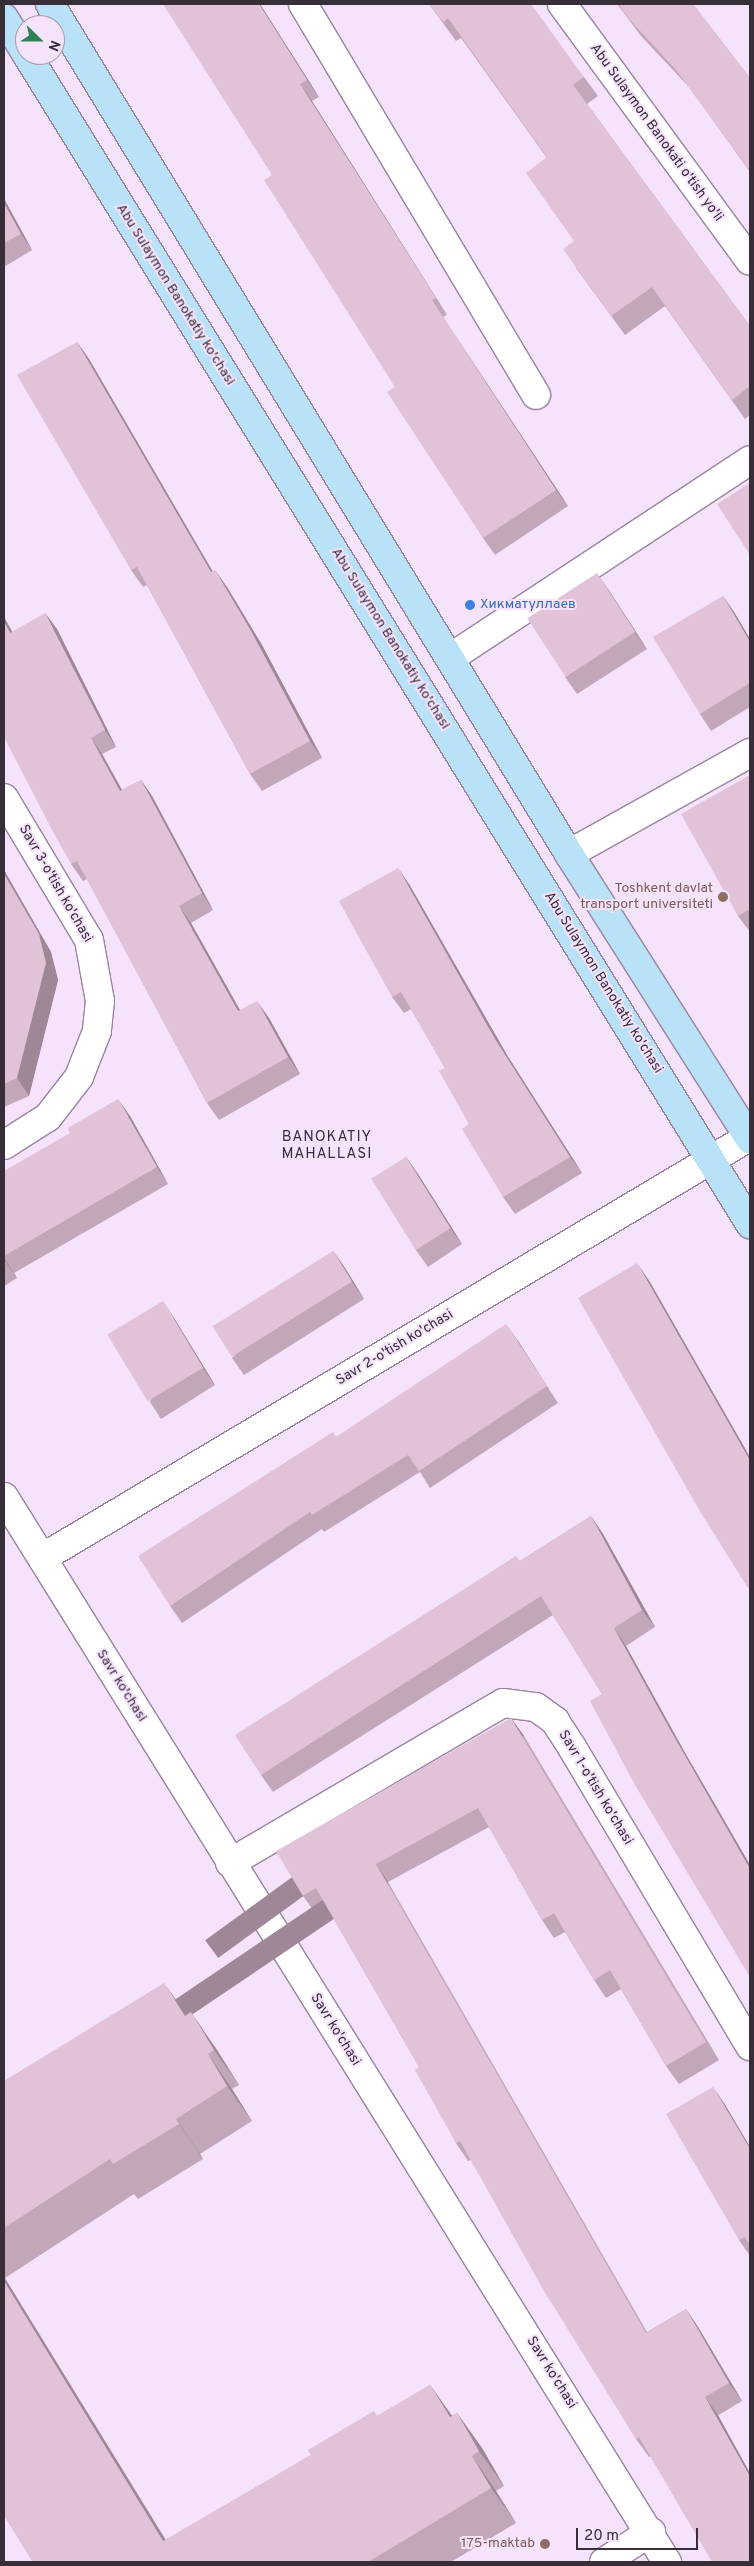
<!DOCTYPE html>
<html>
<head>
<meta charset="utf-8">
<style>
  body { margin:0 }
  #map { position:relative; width:754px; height:2566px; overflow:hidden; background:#f5e2fb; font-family:Overpass,sans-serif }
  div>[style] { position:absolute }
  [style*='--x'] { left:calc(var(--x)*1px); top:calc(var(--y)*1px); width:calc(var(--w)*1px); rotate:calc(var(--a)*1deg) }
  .roads { filter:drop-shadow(1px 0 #9984a0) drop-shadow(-1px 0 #9984a0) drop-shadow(0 1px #9984a0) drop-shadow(0 -1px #9984a0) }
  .minor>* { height:28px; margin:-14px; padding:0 14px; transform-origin:14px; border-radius:14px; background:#fff }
  .major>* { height:28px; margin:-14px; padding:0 14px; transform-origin:14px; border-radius:14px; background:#b9e1f8 }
  .wall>* { inset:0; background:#c2a7ba }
  .shaded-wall>* { inset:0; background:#9e8897; transform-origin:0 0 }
  .building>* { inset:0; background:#e2c2d8; transform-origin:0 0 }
  .dots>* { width:14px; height:14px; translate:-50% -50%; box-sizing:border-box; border:2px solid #f5e2fb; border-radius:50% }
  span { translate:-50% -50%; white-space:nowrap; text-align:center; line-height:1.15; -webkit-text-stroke:4px #f5e2fb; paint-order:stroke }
  .street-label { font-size:14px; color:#372e3a }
  .shop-label { font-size:14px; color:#366cbe }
  .left { translate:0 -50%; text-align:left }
  .education-label { font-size:14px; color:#785e54 }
  .right { translate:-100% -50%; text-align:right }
  .neighbourhood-label { font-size:15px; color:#372e3a; letter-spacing:1px }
  .frame { position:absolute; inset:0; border:5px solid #372e3a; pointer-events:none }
  .north { position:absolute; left:15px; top:15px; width:50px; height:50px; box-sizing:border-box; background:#f5e2fb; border:1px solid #a99aae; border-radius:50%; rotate:112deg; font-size:14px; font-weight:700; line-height:20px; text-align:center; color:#372e3a }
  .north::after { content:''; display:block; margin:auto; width:18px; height:22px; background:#2f8153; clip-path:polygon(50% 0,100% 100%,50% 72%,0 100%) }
  .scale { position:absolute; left:576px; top:2528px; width:122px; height:22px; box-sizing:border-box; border:2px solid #372e3a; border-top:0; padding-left:6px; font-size:15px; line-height:18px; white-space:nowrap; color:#372e3a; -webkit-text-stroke:4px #f5e2fb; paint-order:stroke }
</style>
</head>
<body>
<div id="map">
  <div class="roads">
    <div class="minor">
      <div style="--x:303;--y:4;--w:455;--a:59.2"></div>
      <div style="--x:562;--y:4;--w:318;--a:53.8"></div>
      <div style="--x:450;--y:658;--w:359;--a:-33.4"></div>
      <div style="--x:4;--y:798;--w:165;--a:59.1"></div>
      <div style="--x:89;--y:940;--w:62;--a:79.8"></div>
      <div style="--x:100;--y:1001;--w:30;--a:96"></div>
      <div style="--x:97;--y:1031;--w:49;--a:111.4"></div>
      <div style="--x:79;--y:1077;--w:51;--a:127.8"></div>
      <div style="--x:48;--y:1117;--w:52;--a:147.5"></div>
      <div style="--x:569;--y:854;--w:207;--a:-29.2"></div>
      <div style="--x:4;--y:1497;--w:1255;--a:58.1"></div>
      <div style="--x:42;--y:1558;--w:823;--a:-30.77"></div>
      <div style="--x:230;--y:1863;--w:316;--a:-30.4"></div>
      <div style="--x:503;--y:1703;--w:33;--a:7"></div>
      <div style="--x:536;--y:1707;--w:24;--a:36"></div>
      <div style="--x:555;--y:1721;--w:33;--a:57"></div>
      <div style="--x:573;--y:1749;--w:346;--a:59.2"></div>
      <div style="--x:604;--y:2562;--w:56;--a:-32.6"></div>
    </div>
    <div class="major">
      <div style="--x:50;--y:4;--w:996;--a:58.59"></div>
      <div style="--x:569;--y:854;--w:338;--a:57.6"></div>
      <div style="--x:4;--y:18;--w:40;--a:58"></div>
      <div style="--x:27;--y:55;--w:1375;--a:58.26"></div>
    </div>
  </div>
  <div class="wall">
    <div style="clip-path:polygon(260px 4px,319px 97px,312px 101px,447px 315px,443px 317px,568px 506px,495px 555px,483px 538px,272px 175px)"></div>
    <div style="clip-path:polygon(429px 4px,584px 77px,598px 96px,587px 104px,750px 326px,750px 415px,745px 419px,665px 306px,625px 335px,576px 268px,574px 241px,547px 158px,461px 38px,456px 41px)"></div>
    <div style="clip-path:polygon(617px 4px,693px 4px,750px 78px,750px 172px,689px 87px,641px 36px)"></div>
    <div style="clip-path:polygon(4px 199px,32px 250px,4px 267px)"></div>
    <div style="clip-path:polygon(77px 342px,89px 359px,212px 571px,227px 587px,262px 645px,322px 758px,262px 791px,250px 774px,147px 585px,143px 587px,131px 570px)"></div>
    <div style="clip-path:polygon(608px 589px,647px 649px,577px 694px,565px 677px)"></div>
    <div style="clip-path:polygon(723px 596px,734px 612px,750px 639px,750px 707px,711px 731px,700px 714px)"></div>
    <div style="clip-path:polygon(57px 629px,116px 747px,102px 754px,122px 790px,141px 780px,152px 796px,213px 910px,191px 923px,240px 1010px,269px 1018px,300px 1074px,219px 1120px,207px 1103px,87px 879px,83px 881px,71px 864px,12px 632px)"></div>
    <div style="clip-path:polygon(750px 775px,750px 932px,738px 916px)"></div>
    <div style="clip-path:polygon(4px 870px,51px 952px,58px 980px,29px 1096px,4px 1107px)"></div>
    <div style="clip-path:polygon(409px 884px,507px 1055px,582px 1173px,515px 1214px,503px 1197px,469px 1124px,445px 1068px,411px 1009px,404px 1013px,392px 997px)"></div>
    <div style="clip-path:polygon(130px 1116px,168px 1184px,14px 1273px,17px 1278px,4px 1286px,4px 1171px)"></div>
    <div style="clip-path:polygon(406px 1157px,418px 1174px,462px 1244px,428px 1267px,416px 1250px)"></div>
    <div style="clip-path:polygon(333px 1251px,345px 1268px,364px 1299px,244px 1375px,232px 1358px)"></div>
    <div style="clip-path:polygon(174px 1318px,215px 1385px,161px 1419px,150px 1402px)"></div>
    <div style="clip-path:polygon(518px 1341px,558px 1403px,430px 1488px,420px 1472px,324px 1532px,322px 1529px,182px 1623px,170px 1606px,336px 1437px)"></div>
    <div style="clip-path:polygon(591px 1516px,603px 1534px,655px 1627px,626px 1646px,684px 1751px,750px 1865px,750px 1977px,602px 1694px,553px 1615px,273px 1792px,261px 1775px,520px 1561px)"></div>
    <div style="clip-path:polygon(511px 1718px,524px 1736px,719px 2060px,679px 2084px,666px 2066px,621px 1989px,606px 1998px,594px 1980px,565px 1932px,554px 1938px,542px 1920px,489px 1827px,388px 1882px,647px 2332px,686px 2309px,698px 2327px,742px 2401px,649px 2457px,636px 2439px,471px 2160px,468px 2161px,456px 2143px,419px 2067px,327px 1907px,316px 1914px,303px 1896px)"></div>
    <div style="clip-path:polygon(187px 2015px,215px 2047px,239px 2085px,232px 2089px,252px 2121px,200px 2154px,203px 2159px,138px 2199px,134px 2194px,5px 2278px,166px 2540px,311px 2455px,430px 2385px,452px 2416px,457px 2413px,482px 2448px,504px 2486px,496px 2491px,516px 2523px,451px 2562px,33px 2562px,4px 2515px,4px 2081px)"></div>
    <div style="clip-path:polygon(724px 2103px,750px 2147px,750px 2256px,739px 2240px)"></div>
  </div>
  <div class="shaded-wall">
    <div style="clip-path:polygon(259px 4px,260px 4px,319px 97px,307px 80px)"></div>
    <div style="clip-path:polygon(300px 84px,312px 101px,447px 315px,436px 298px)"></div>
    <div style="clip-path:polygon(4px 199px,7px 204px,32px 250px,21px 234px,4px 203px)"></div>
    <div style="clip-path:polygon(432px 300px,443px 317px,568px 506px,556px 490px)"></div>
    <div style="clip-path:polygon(77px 342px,89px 359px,223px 589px,211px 572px)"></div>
    <div style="clip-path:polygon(215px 570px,227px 587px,262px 645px,322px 758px,310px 741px)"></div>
    <div style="clip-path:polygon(597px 573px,608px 589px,647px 649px,635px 632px)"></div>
    <div style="clip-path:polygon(723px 596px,734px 612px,750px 639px,750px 642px)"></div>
    <div style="clip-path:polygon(45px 613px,57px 629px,116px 747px,105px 730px)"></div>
    <div style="clip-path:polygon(4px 617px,22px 649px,10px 633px,4px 622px)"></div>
    <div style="clip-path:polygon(91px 738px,102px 754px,132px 808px,120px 791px)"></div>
    <div style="clip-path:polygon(141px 780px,152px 796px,213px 910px,202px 893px)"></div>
    <div style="clip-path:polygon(398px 868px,409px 884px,507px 1055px,582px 1173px,570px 1157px,495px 1039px)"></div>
    <div style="clip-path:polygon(4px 870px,51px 952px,58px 980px,29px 1096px,17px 1078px)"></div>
    <div style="clip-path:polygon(179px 906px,191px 923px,250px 1028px,238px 1011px)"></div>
    <div style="clip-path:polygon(257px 1001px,269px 1018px,300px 1074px,288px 1057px)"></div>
    <div style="clip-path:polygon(118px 1099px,130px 1116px,168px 1184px,157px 1167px)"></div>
    <div style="clip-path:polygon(406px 1157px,418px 1174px,462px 1244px,450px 1228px)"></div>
    <div style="clip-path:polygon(333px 1251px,345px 1268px,364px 1299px,352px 1282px)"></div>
    <div style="clip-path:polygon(4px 1258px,14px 1273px,17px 1278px,5px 1261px)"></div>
    <div style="clip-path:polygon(637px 1263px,650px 1282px,750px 1457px,750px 1461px)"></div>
    <div style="clip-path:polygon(163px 1301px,174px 1318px,215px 1385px,203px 1368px)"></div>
    <div style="clip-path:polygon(506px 1324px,518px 1341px,558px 1403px,547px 1386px)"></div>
    <div style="clip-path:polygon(591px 1516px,603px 1534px,655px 1627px,642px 1610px)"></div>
    <div style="clip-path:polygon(614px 1628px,626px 1646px,684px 1751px,750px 1865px,750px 1869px,672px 1733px)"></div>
    <div style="left:511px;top:1718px;width:22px;height:378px;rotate:54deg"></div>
    <div style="left:376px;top:1864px;width:22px;height:541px;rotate:56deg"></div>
    <div style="clip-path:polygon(164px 1983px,189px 2018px,185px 2016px)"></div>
    <div style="clip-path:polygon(191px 2012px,215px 2047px,239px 2085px,214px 2050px)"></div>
    <div style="clip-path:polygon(208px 2054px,232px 2089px,252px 2121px,227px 2086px)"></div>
    <div style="clip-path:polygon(713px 2087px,724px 2103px,750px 2147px,750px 2149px)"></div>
    <div style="clip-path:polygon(176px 2119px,200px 2154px,203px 2159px,179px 2124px)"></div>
    <div style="clip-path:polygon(4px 2277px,179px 2562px,163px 2541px,4px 2281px)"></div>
    <div style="clip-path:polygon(686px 2309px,698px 2327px,742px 2401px,729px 2383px)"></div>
    <div style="clip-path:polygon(430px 2385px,455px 2420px,450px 2417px)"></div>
    <div style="clip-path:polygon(705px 2397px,718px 2415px,750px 2473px,750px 2477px)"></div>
    <div style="clip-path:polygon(457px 2413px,482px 2448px,504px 2486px,479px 2451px)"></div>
    <div style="clip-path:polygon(472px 2456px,496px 2491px,516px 2523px,491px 2488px)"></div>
  </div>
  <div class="building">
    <div style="clip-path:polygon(163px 4px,259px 4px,307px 80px,300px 84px,436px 298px,432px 300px,556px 490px,483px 538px,387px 392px,395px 387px,264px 180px,272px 175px)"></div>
    <div style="clip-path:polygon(429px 4px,531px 4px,584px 77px,573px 85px,750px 326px,750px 386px,732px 400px,652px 287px,611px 316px,563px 249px,574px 241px,526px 173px,547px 157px,448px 18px,443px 22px)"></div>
    <div style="clip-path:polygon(618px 4px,693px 4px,750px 78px,750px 171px,677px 71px,629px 19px)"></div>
    <div style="clip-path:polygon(4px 203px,21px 234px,4px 243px)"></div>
    <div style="clip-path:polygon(77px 342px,211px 572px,215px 570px,250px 629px,310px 741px,250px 774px,137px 567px,131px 570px,17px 375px)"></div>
    <div style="clip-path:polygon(750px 483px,750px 555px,717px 504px)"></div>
    <div style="left:597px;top:573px;width:70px;height:83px;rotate:57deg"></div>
    <div style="clip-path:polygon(723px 596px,750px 642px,750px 683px,700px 714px,653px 637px)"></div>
    <div style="clip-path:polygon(45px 613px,105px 730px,91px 738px,120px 791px,141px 780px,202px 893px,179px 906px,238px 1011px,257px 1001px,288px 1057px,207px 1103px,77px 861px,71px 864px,52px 830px,4px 737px,4px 622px,10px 633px)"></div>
    <div style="clip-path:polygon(750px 775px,750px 909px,738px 916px,681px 814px)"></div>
    <div style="clip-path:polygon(398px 868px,495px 1039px,570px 1157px,503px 1197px,462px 1129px,469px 1124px,439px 1071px,445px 1068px,401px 992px,392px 997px,339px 901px)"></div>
    <div style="clip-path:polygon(4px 874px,39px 934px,46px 963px,17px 1078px,4px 1084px)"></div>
    <div style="clip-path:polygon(118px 1099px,157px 1167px,4px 1256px,4px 1171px,70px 1133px,68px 1128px)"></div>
    <div style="left:406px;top:1157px;width:84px;height:41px;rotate:58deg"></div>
    <div style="left:333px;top:1251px;width:36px;height:142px;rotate:58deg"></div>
    <div style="clip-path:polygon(637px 1263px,750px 1461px,750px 1587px,748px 1588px,701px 1513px,578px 1298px)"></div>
    <div style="left:163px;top:1301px;width:78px;height:65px;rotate:59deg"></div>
    <div style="clip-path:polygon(506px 1324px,547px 1386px,419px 1471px,408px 1455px,312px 1515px,310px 1512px,170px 1606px,138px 1556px,333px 1432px,336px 1437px)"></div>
    <div style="clip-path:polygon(591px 1516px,642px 1610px,614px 1628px,672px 1733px,750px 1869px,750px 1977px,635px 1785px,590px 1701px,602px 1694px,541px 1596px,261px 1775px,235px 1735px,516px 1556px,520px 1561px)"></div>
    <div style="clip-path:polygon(511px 1718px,706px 2042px,666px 2066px,610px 1970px,594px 1980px,554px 1913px,542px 1920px,478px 1808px,376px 1864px,646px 2333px,686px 2309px,729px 2383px,705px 2397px,750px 2477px,750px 2562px,712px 2562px,639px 2437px,636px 2439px,544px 2291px,460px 2141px,456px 2143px,415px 2070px,419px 2067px,316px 1888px,303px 1896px,276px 1851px)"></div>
    <div style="clip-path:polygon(164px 1983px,185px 2016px,191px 2012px,214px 2050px,208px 2054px,227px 2086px,176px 2119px,179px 2124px,113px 2164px,110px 2159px,4px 2228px,4px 2081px)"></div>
    <div style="clip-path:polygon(713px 2087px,750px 2149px,750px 2245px,745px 2237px,739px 2240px,666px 2114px)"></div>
    <div style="clip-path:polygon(4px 2281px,163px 2541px,311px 2455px,308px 2450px,374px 2411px,377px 2416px,430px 2385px,450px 2417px,457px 2413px,479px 2451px,472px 2456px,491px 2488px,368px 2562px,33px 2562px,4px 2515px)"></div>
  </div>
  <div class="dots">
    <div style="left:470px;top:605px;background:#3f7fe0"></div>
    <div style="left:723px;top:897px;background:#8d6e63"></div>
    <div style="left:545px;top:2544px;background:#8d6e63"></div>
  </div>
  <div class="street-label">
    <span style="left:656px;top:133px;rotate:54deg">Abu Sulaymon Banokati o'tish yo'li</span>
    <span style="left:175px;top:295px;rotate:58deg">Abu Sulaymon Banokatiy ko'chasi</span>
    <span style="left:390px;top:639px;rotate:58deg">Abu Sulaymon Banokatiy ko'chasi</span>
    <span style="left:55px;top:884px;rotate:60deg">Savr 3-o'tish ko'chasi</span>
    <span style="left:603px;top:983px;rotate:58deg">Abu Sulaymon Banokatiy ko'chasi</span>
    <span style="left:395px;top:1348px;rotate:-31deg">Savr 2-o'tish ko'chasi</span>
    <span style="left:121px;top:1686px;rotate:58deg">Savr ko'chasi</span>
    <span style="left:595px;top:1788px;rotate:59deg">Savr 1-o'tish ko'chasi</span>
    <span style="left:335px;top:2030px;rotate:58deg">Savr ko'chasi</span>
    <span style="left:551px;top:2373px;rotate:58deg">Savr ko'chasi</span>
  </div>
  <div class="shop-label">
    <span class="left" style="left:480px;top:605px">Хикматуллаев</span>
  </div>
  <div class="education-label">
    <span class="right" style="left:713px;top:897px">Toshkent davlat<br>transport universiteti</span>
    <span class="right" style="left:535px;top:2544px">175-maktab</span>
  </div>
  <div class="neighbourhood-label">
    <span style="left:327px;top:1146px">BANOKATIY<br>MAHALLASI</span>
  </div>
  <div class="frame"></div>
  <div class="north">N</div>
  <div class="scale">20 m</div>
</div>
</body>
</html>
